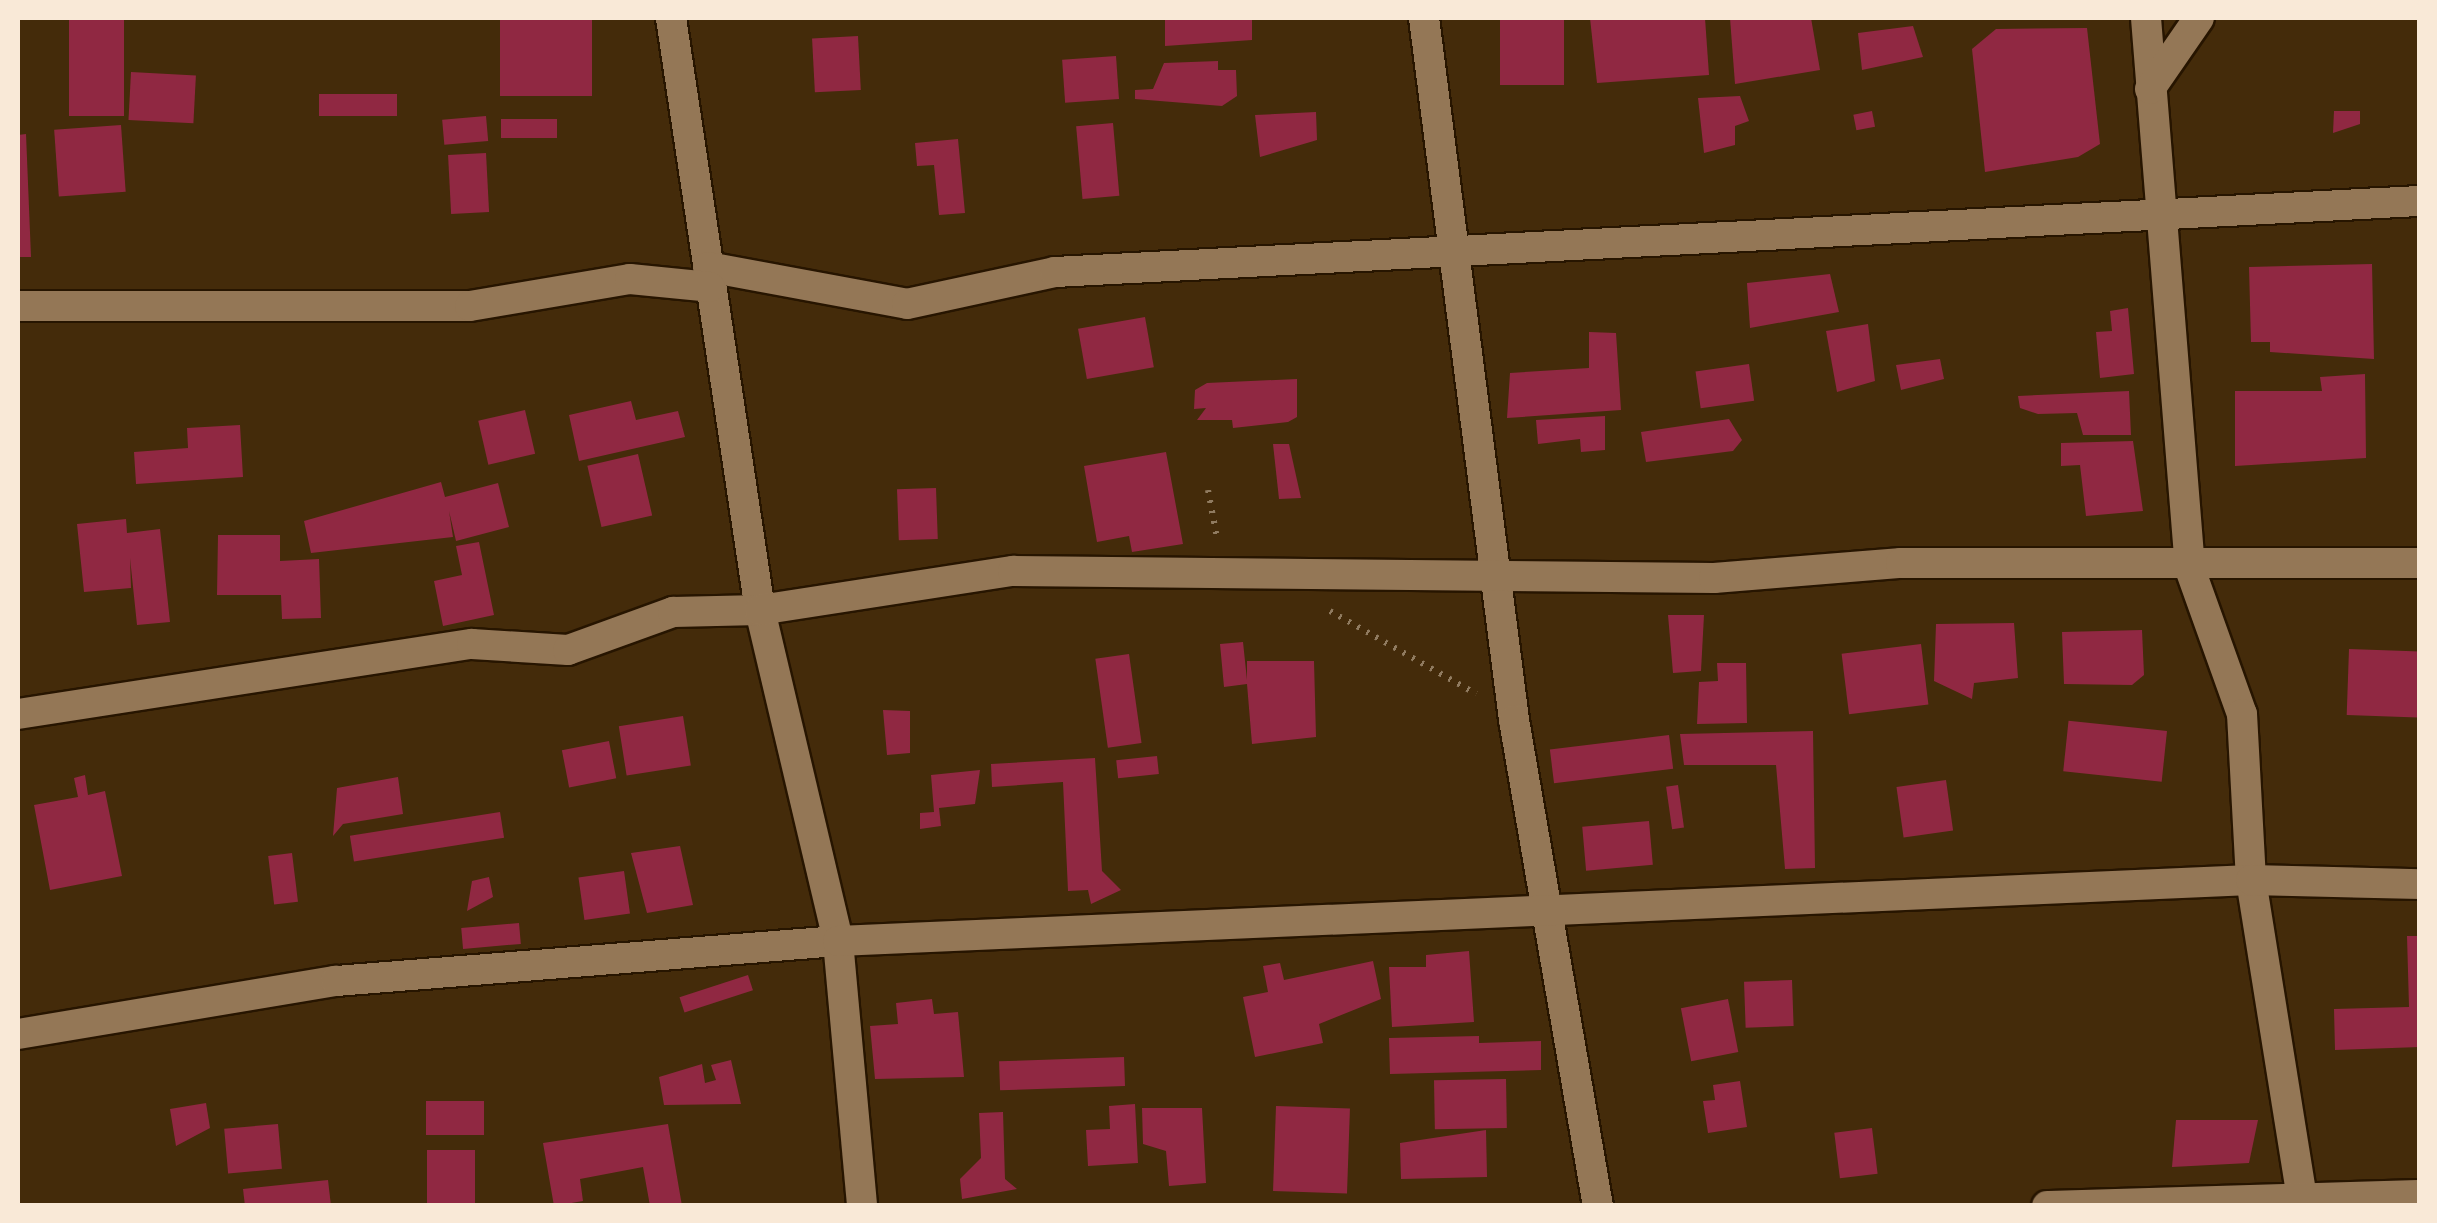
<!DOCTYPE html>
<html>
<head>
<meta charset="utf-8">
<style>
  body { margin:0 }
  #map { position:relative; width:2437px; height:1223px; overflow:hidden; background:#442b0a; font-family:Raleway,sans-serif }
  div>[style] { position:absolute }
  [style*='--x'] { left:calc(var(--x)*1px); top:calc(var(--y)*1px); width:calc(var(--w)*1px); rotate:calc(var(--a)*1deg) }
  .building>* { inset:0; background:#902842; transform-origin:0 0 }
  .path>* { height:6px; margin-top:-3px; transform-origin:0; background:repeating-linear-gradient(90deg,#907b60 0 2.5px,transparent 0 10.5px) }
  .roads { filter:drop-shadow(2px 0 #271500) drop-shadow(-2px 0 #271500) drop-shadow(0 2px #271500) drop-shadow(0 -2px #271500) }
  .minor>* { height:30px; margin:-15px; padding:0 15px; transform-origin:15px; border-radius:15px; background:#947756 }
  span { translate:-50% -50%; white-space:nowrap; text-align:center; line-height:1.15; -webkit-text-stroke:10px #442b0a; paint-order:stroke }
  .frame { position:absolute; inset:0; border:20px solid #f9e9d7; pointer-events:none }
</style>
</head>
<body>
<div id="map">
  <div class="building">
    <div style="left:69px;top:18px;width:55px;height:98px"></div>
    <div style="left:500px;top:18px;width:92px;height:78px"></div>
    <div style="clip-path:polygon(1165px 18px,1252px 18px,1252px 40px,1165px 46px)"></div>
    <div style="left:1500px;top:18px;width:64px;height:67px"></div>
    <div style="clip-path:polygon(1590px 18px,1705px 18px,1709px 75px,1597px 83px)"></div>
    <div style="clip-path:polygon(1730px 18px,1811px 18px,1820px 70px,1735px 84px)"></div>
    <div style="clip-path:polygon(1913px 26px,1923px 57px,1862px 70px,1858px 33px)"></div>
    <div style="clip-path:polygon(2087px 28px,2100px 144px,2078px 157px,1985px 172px,1972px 49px,1996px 29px)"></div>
    <div style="left:858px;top:36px;width:54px;height:46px;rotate:87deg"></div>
    <div style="left:1116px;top:56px;width:43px;height:54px;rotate:86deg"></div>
    <div style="clip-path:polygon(1218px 61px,1218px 70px,1236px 70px,1237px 96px,1222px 106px,1135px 99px,1135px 90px,1153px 89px,1164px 63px)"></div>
    <div style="left:131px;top:72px;width:65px;height:48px;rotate:3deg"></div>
    <div style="left:319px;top:94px;width:78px;height:22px"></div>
    <div style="clip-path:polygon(1740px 96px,1749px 121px,1735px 126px,1735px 145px,1704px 153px,1698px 98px)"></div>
    <div style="left:1872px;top:111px;width:16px;height:19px;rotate:79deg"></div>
    <div style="clip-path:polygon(2334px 111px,2360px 111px,2360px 124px,2333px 133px)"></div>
    <div style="clip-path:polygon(1316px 112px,1317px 140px,1260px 157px,1255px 115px)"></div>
    <div style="left:486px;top:116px;width:25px;height:44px;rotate:85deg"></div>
    <div style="left:557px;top:119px;width:19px;height:56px;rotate:90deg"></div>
    <div style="left:1113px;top:123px;width:73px;height:37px;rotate:85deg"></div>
    <div style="left:121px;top:125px;width:67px;height:67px;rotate:86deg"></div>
    <div style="clip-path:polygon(26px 134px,31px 257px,18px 257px,18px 135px)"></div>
    <div style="clip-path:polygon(958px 139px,965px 213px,939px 215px,934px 165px,917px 166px,915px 143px)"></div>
    <div style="left:486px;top:153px;width:59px;height:38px;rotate:87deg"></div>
    <div style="clip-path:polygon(2372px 264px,2374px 359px,2270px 352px,2270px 342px,2251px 342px,2249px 267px)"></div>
    <div style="clip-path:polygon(1830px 274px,1839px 312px,1750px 328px,1747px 283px)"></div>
    <div style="clip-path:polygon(2128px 308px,2134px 374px,2100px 378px,2096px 332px,2112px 331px,2110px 311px)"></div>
    <div style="left:1145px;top:317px;width:51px;height:68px;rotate:80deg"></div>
    <div style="clip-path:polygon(1868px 324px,1875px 381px,1837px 392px,1826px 331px)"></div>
    <div style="clip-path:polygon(1589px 332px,1616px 333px,1621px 410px,1507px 418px,1510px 373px,1589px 368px)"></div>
    <div style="clip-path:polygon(1940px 359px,1944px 379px,1901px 390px,1896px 365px)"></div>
    <div style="left:1749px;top:364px;width:37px;height:54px;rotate:82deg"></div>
    <div style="clip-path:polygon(2365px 374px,2366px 458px,2235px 466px,2235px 391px,2322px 391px,2320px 377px)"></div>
    <div style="clip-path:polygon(1297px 379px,1297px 417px,1288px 422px,1233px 428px,1232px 420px,1197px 420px,1206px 408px,1194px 409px,1195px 390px,1207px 383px)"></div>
    <div style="clip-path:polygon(2129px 391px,2131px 435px,2083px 435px,2077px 413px,2038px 414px,2020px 408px,2018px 396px)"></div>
    <div style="clip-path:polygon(631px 401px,636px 420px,678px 411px,685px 437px,579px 461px,569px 415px)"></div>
    <div style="left:525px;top:410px;width:45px;height:48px;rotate:77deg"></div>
    <div style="clip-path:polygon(1605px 416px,1605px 450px,1581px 452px,1580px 439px,1538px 444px,1536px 420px)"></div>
    <div style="clip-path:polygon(1729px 419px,1742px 440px,1733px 451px,1646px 462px,1641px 432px)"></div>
    <div style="clip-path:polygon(240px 425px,243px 477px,136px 484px,134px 452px,188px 448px,187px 428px)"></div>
    <div style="clip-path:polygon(2133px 441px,2143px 511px,2086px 516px,2080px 465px,2061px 466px,2061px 443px)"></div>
    <div style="clip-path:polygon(1273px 444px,1289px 444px,1301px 498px,1279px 499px)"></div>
    <div style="clip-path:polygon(1166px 452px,1183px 544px,1132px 552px,1129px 536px,1097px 542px,1084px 466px)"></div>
    <div style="left:638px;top:454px;width:63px;height:52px;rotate:77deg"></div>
    <div style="clip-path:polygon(441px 482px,445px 497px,498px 483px,509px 527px,456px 541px,449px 511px,453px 537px,311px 553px,304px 521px)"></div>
    <div style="left:936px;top:488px;width:51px;height:39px;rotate:88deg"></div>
    <div style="clip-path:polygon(126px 519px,127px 533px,160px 529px,170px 622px,137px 625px,130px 558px,131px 588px,84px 592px,77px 524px)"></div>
    <div style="clip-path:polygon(218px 535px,280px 535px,280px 561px,319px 559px,321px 618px,282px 619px,281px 595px,217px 595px)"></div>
    <div style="clip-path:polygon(479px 542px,494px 615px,443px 626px,434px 581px,462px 575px,456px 546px)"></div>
    <div style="clip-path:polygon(1668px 615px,1704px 615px,1701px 671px,1673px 673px)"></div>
    <div style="clip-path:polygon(2014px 623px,2018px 678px,1974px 683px,1972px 699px,1934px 681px,1936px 624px)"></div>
    <div style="clip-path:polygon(2142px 630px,2144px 675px,2132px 685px,2064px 684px,2062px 632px)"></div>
    <div style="clip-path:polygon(1243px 642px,1247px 680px,1247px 661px,1314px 661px,1316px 737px,1252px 744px,1247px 684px,1224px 687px,1220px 644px)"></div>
    <div style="left:1921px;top:644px;width:61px;height:80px;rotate:83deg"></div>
    <div style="left:2349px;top:649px;width:71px;height:66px;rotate:2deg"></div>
    <div style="left:1129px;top:654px;width:90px;height:34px;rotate:82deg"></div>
    <div style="clip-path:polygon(1717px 663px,1746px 663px,1747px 723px,1697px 724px,1699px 682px,1718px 681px)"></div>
    <div style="clip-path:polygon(883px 710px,910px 711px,910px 753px,887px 755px)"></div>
    <div style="left:683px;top:716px;width:50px;height:65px;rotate:81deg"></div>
    <div style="clip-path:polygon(1813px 731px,1815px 868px,1785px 869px,1776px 765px,1684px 765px,1680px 734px)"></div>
    <div style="left:2167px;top:731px;width:51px;height:99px;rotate:96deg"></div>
    <div style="left:1669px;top:735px;width:34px;height:120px;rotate:83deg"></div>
    <div style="left:609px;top:741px;width:38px;height:48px;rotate:79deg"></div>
    <div style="left:1157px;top:756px;width:18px;height:41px;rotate:84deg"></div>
    <div style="clip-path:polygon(1095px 758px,1102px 871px,1121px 890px,1091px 904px,1088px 890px,1068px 891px,1063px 782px,992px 787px,991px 764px)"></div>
    <div style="clip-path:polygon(980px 770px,975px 804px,939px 808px,941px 826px,920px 829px,920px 813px,934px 812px,931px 775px)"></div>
    <div style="clip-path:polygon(85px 775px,88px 795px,105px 791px,122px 876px,50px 890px,34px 805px,78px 797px,74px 778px)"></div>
    <div style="clip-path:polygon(398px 777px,403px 814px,343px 824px,333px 836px,337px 788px)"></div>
    <div style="left:1946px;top:780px;width:51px;height:50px;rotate:82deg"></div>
    <div style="left:1678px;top:785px;width:43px;height:12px;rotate:82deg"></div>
    <div style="left:500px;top:812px;width:26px;height:152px;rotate:81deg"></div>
    <div style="left:1649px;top:821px;width:44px;height:67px;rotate:85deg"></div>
    <div style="clip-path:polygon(680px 846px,693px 905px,647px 913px,631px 853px)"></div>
    <div style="left:292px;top:853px;width:49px;height:24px;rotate:83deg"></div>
    <div style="left:624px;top:871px;width:43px;height:46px;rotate:82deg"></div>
    <div style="clip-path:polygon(489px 877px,493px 897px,467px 911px,472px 881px)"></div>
    <div style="left:519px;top:923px;width:21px;height:58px;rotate:85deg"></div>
    <div style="clip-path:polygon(2407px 936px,2420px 936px,2420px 1047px,2335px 1050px,2334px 1009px,2409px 1007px)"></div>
    <div style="clip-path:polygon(1469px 951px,1474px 1022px,1392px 1027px,1389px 967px,1426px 967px,1426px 955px)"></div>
    <div style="clip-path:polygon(1373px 961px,1381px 999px,1319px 1024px,1323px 1043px,1255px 1057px,1243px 997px,1268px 992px,1263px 966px,1280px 963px,1284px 980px)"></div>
    <div style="left:748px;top:975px;width:16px;height:72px;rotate:72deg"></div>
    <div style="left:1792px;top:980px;width:46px;height:48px;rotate:88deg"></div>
    <div style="clip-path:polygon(932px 999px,934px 1014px,958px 1012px,964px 1077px,875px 1079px,870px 1026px,898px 1024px,896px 1003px)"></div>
    <div style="left:1728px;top:999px;width:54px;height:48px;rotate:79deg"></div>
    <div style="clip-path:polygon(1479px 1036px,1479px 1043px,1541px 1041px,1541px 1070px,1390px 1074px,1389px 1038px)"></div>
    <div style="left:1124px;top:1057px;width:29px;height:125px;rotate:88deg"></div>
    <div style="clip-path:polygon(731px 1060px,741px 1104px,664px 1105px,659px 1077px,702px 1064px,705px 1083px,716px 1080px,711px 1065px)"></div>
    <div style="left:1506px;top:1079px;width:49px;height:72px;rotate:89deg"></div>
    <div style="clip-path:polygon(1740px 1081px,1747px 1127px,1708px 1133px,1703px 1101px,1715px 1100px,1713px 1085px)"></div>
    <div style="left:426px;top:1101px;width:58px;height:34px"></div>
    <div style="clip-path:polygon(206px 1103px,210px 1128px,176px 1146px,170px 1109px)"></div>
    <div style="clip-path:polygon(1135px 1104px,1138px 1163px,1088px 1166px,1086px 1130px,1110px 1129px,1109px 1106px)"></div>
    <div style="left:1276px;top:1106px;width:74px;height:85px;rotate:2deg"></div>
    <div style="clip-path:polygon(1142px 1108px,1202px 1108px,1206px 1183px,1169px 1186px,1166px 1151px,1143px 1144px)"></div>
    <div style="clip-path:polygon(1003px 1112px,1005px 1179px,1017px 1189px,962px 1199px,960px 1179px,981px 1158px,979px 1113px)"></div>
    <div style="clip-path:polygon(2176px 1120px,2258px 1120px,2249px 1163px,2172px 1167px)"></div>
    <div style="left:278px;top:1124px;width:45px;height:54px;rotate:85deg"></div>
    <div style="clip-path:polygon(668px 1124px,682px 1206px,650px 1206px,643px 1167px,580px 1179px,583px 1201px,554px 1206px,543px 1143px)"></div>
    <div style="left:1872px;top:1128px;width:46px;height:38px;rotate:83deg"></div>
    <div style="clip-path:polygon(1486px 1130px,1487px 1177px,1401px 1179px,1400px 1143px)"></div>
    <div style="left:427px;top:1150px;width:48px;height:53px"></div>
    <div style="clip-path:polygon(328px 1180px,331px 1206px,245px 1206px,243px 1189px)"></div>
  </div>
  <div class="path">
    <div style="--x:1208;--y:490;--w:49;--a:79.4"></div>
    <div style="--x:1330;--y:611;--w:168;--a:29.6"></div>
  </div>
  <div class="roads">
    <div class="minor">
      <div style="--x:671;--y:18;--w:599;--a:81.45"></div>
      <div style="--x:760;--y:610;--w:340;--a:76.7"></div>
      <div style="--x:838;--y:941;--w:266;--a:84.8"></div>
      <div style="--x:1424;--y:18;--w:708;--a:82.69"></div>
      <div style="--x:1514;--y:720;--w:493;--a:80.2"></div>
      <div style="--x:2146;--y:18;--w:553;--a:85.43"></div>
      <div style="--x:2190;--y:569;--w:154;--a:70.3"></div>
      <div style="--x:2242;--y:714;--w:166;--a:86.9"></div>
      <div style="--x:2251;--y:880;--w:330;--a:80.9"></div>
      <div style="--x:2150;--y:89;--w:86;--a:-55.4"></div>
      <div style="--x:708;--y:267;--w:202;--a:10.5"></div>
      <div style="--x:907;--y:304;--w:151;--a:-12.2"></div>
      <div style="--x:1055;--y:272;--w:1367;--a:-2.98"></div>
      <div style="--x:18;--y:306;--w:452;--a:0"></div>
      <div style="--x:470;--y:306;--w:162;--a:-9.6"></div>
      <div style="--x:630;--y:279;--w:80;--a:5.7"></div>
      <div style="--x:18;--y:714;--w:459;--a:-8.8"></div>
      <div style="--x:472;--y:644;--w:96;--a:3.6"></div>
      <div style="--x:568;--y:650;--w:112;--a:-19.9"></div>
      <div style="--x:673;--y:612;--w:87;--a:-1.3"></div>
      <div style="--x:760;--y:610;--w:256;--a:-8.8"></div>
      <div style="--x:1013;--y:571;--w:701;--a:0.57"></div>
      <div style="--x:1714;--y:578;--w:188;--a:-4.6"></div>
      <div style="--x:1901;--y:563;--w:519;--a:0"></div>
      <div style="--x:18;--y:1034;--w:322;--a:-9.5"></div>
      <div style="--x:336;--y:981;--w:504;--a:-4.56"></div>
      <div style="--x:838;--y:941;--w:1414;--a:-2.47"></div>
      <div style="--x:2251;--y:880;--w:169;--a:1.4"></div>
      <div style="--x:2047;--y:1206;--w:373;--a:-1.7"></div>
    </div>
  </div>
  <div class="frame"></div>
</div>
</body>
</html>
